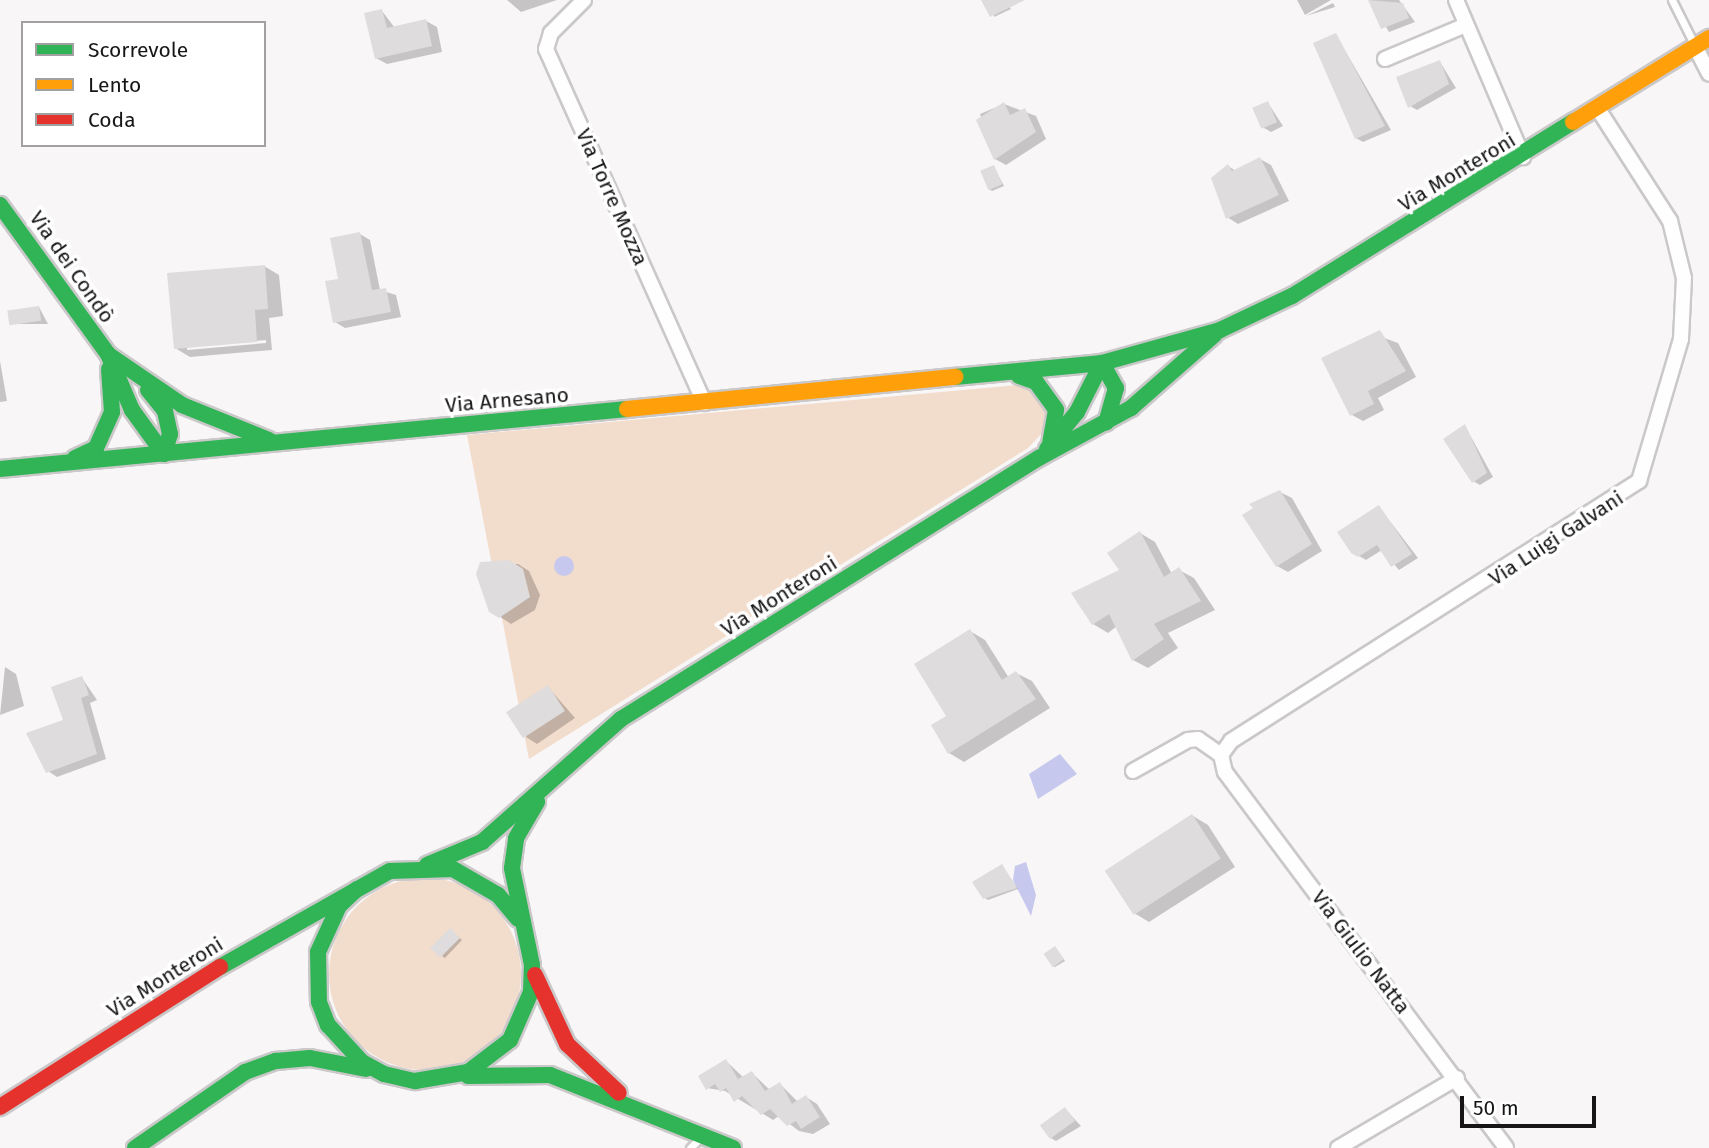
<!DOCTYPE html>
<html>
<head>
<meta charset="utf-8">
<style>
  body { margin:0 }
  #map { position:relative; width:1709px; height:1148px; overflow:hidden; background:#f9f6f7; font-family:"Fira Sans",sans-serif }
  div>[style] { position:absolute }
  [style*='--x'] { left:calc(var(--x)*1px); top:calc(var(--y)*1px); width:calc(var(--w)*1px); rotate:calc(var(--a)*1deg) }
  .green>* { inset:0; background:#f2dccc }
  .round { border-radius:50% }
  .water>* { inset:0; background:#c7c8ed }
  .shadow>* { inset:0; background:#0003 }
  .building>* { inset:0; background:#dfdcdd; transform-origin:0 0 }
  .roads { filter:drop-shadow(2px 0 #cac8c9) drop-shadow(-2px 0 #cac8c9) drop-shadow(0 2px #cac8c9) drop-shadow(0 -2px #cac8c9) }
  .lane>* { height:7px; margin:-3.5px; padding:0 3.5px; transform-origin:3.5px; border-radius:3.5px; background:#fefefe }
  .street>* { height:14px; margin:-7px; padding:0 7px; transform-origin:7px; border-radius:7px; background:#fefefe }
  .fast>* { height:16px; margin:-8px; padding:0 8px; transform-origin:8px; border-radius:8px; background:#30b455 }
  .slow>* { height:16px; margin:-8px; padding:0 8px; transform-origin:8px; border-radius:8px; background:#ff9f0a }
  .jam>* { height:16px; margin:-8px; padding:0 8px; transform-origin:8px; border-radius:8px; background:#e5322d }
  span { translate:-50% -50%; white-space:nowrap; text-align:center; line-height:1.15; -webkit-text-stroke:7px #fff; paint-order:stroke }
  .street-label { font-size:21px; color:#171516 }
  .legend { position:absolute; left:21px; top:21px; width:245px; height:126px; box-sizing:border-box; background:#fff; border:2px solid #a2a1a2; margin:0; padding:9px 12px; list-style:none; font-size:21px; color:#171516 }
  .legend li { display:flex; align-items:center; gap:14px; height:35px }
  .legend b { width:35px; border:2px solid #a2a1a2 }
  .scale { position:absolute; left:1460px; top:1096px; width:136px; height:32px; box-sizing:border-box; border:4px solid #171516; border-top:0; padding-left:9px; font-size:21px; line-height:24px; white-space:nowrap; color:#171516; -webkit-text-stroke:5px #fff; paint-order:stroke }
</style>
</head>
<body>
<div id="map">
  <div class="green">
    <div style="clip-path:polygon(1019px 385px,1032px 389px,1048px 415px,1045px 430px,1028px 448px,529px 759px,467px 435px)"></div>
    <div class="round" style="left:329px;top:878px;width:192px;height:192px"></div>
  </div>
  <div class="water">
    <div class="round" style="left:554px;top:556px;width:20px;height:20px"></div>
    <div style="clip-path:polygon(1060px 754px,1077px 774px,1038px 799px,1029px 774px)"></div>
    <div style="clip-path:polygon(1026px 862px,1036px 895px,1031px 916px,1013px 880px,1015px 866px)"></div>
  </div>
  <div class="shadow">
    <div style="clip-path:polygon(507px 0,557px 0,521px 12px)"></div>
    <div style="clip-path:polygon(994px 0,1006px 0,1011px 9px,994px 17px)"></div>
    <div style="clip-path:polygon(1297px 0,1331px 0,1305px 15px)"></div>
    <div style="clip-path:polygon(1370px 0,1399px 0,1415px 22px,1389px 32px)"></div>
    <div style="clip-path:polygon(1333px 3px,1335px 7px,1306px 16px)"></div>
    <div style="clip-path:polygon(382px 11px,395px 28px,426px 21px,437px 27px,442px 52px,387px 64px,376px 58px)"></div>
    <div style="clip-path:polygon(1336px 35px,1391px 130px,1363px 142px,1356px 138px)"></div>
    <div style="clip-path:polygon(1440px 62px,1456px 88px,1417px 110px,1410px 106px)"></div>
    <div style="clip-path:polygon(1268px 103px,1283px 126px,1271px 132px,1264px 128px)"></div>
    <div style="clip-path:polygon(1004px 104px,1036px 116px,1046px 139px,1006px 165px,995px 159px,980px 114px)"></div>
    <div style="clip-path:polygon(1260px 159px,1271px 165px,1289px 201px,1238px 224px,1227px 217px,1228px 166px,1236px 171px)"></div>
    <div style="clip-path:polygon(994px 167px,1004px 186px,992px 191px,989px 189px)"></div>
    <div style="clip-path:polygon(360px 234px,370px 240px,380px 290px,396px 295px,401px 317px,345px 328px,335px 322px,340px 280px)"></div>
    <div style="clip-path:polygon(evenodd,264px 266px,279px 275px,283px 316px,269px 318px,272px 350px,190px 357px,175px 348px,264px 266px,266px 340px,266px 343px,187px 350px,187px 346px,266px 340px)"></div>
    <div style="clip-path:polygon(39px 307px,48px 324px,11px 324px)"></div>
    <div style="clip-path:polygon(1373px 334px,1398px 343px,1416px 377px,1378px 398px,1384px 410px,1363px 421px,1352px 415px)"></div>
    <div style="clip-path:polygon(0 361px,7px 401px,0 402px)"></div>
    <div style="clip-path:polygon(1465px 426px,1493px 477px,1480px 485px,1473px 481px)"></div>
    <div style="clip-path:polygon(1280px 492px,1292px 498px,1322px 551px,1288px 572px,1277px 566px)"></div>
    <div style="clip-path:polygon(1379px 507px,1418px 558px,1399px 570px,1382px 550px,1366px 560px,1352px 552px)"></div>
    <div style="clip-path:polygon(1140px 533px,1155px 542px,1172px 574px,1179px 570px,1194px 578px,1215px 610px,1168px 633px,1178px 648px,1148px 668px,1133px 660px,1117px 626px,1108px 633px,1093px 624px)"></div>
    <div style="clip-path:polygon(481px 564px,518px 564px,529px 571px,540px 595px,535px 610px,511px 624px,491px 611px)"></div>
    <div style="clip-path:polygon(970px 631px,985px 640px,1009px 678px,1016px 673px,1032px 681px,1050px 708px,964px 762px,949px 753px,948px 716px)"></div>
    <div style="clip-path:polygon(5px 667px,16px 674px,24px 706px,0 715px)"></div>
    <div style="clip-path:polygon(82px 678px,97px 700px,90px 703px,106px 759px,57px 777px,48px 771px)"></div>
    <div style="clip-path:polygon(548px 687px,575px 718px,537px 744px,526px 737px)"></div>
    <div style="clip-path:polygon(1193px 816px,1208px 825px,1235px 867px,1149px 922px,1134px 913px)"></div>
    <div style="clip-path:polygon(1002px 866px,1018px 889px,988px 900px,985px 898px)"></div>
    <div style="clip-path:polygon(453px 932px,462px 940px,445px 958px,442px 956px)"></div>
    <div style="clip-path:polygon(1055px 948px,1065px 961px,1055px 967px,1052px 966px)"></div>
    <div style="clip-path:polygon(726px 1061px,744px 1078px,752px 1073px,770px 1090px,780px 1084px,798px 1102px,806px 1097px,817px 1104px,830px 1124px,813px 1134px,799px 1131px,779px 1116px,773px 1120px,725px 1091px,707px 1088px)"></div>
    <div style="clip-path:polygon(1065px 1109px,1081px 1126px,1056px 1141px,1049px 1137px)"></div>
  </div>
  <div class="building">
    <div style="clip-path:polygon(981px 0,1025px 0,990px 17px)"></div>
    <div style="clip-path:polygon(1368px 0,1403px 3px,1409px 18px,1381px 29px)"></div>
    <div style="clip-path:polygon(382px 9px,387px 28px,426px 19px,432px 46px,375px 59px,364px 13px)"></div>
    <div style="clip-path:polygon(1336px 33px,1385px 126px,1355px 139px,1313px 43px)"></div>
    <div style="clip-path:polygon(1440px 60px,1449px 84px,1408px 108px,1396px 77px)"></div>
    <div style="left:1268px;top:101px;width:23px;height:17px;rotate:67deg"></div>
    <div style="clip-path:polygon(1004px 102px,1010px 115px,1025px 108px,1036px 132px,994px 160px,976px 120px)"></div>
    <div style="clip-path:polygon(1260px 157px,1279px 195px,1226px 219px,1211px 178px,1228px 164px,1232px 171px)"></div>
    <div style="left:994px;top:165px;width:21px;height:15px;rotate:67deg"></div>
    <div style="clip-path:polygon(360px 232px,372px 290px,386px 288px,391px 312px,333px 323px,325px 281px,338px 279px,330px 238px)"></div>
    <div style="clip-path:polygon(265px 265px,268px 309px,255px 310px,257px 342px,174px 349px,167px 273px)"></div>
    <div style="left:39px;top:306px;width:15px;height:32px;rotate:82deg"></div>
    <div style="clip-path:polygon(1380px 330px,1406px 371px,1368px 391px,1374px 404px,1350px 416px,1321px 358px)"></div>
    <div style="clip-path:polygon(1465px 424px,1487px 473px,1472px 483px,1443px 439px)"></div>
    <div style="clip-path:polygon(1280px 490px,1312px 544px,1276px 567px,1242px 515px,1253px 508px,1249px 504px)"></div>
    <div style="clip-path:polygon(1379px 505px,1412px 554px,1391px 567px,1377px 545px,1358px 557px,1351px 553px,1337px 532px)"></div>
    <div style="clip-path:polygon(1140px 531px,1164px 577px,1179px 567px,1201px 601px,1154px 624px,1164px 639px,1132px 661px,1109px 614px,1092px 625px,1071px 593px,1119px 570px,1107px 553px)"></div>
    <div style="clip-path:polygon(509px 560px,523px 569px,530px 597px,499px 618px,489px 612px,476px 574px,480px 562px)"></div>
    <div style="clip-path:polygon(970px 629px,1002px 680px,1016px 671px,1036px 699px,948px 754px,931px 725px,946px 716px,914px 664px)"></div>
    <div style="clip-path:polygon(82px 676px,89px 695px,81px 698px,97px 754px,46px 773px,26px 733px,63px 720px,51px 687px)"></div>
    <div style="left:548px;top:685px;width:31px;height:50px;rotate:57deg"></div>
    <div style="left:1192px;top:814px;width:53px;height:104px;rotate:57deg"></div>
    <div style="clip-path:polygon(1002px 864px,1017px 888px,983px 899px,972px 882px)"></div>
    <div style="left:450px;top:928px;width:14px;height:28px;rotate:45deg"></div>
    <div style="left:1055px;top:946px;width:16px;height:14px;rotate:55deg"></div>
    <div style="clip-path:polygon(726px 1059px,738px 1079px,752px 1071px,765px 1091px,780px 1082px,792px 1104px,806px 1095px,820px 1117px,801px 1129px,796px 1121px,787px 1126px,770px 1109px,761px 1115px,742px 1096px,734px 1102px,726px 1088px,720px 1092px,715px 1084px,706px 1090px,698px 1076px)"></div>
    <div style="left:1065px;top:1107px;width:17px;height:31px;rotate:54deg"></div>
  </div>
  <div class="roads">
    <div class="lane">
      <div style="--x:1672;--y:0;--w:51;--a:63.4"></div>
      <div style="--x:690;--y:1148;--w:14;--a:-45"></div>
    </div>
    <div class="street">
      <div style="--x:584;--y:0;--w:47;--a:135"></div>
      <div style="--x:551;--y:33;--w:17;--a:107"></div>
      <div style="--x:546;--y:49;--w:388;--a:65.9"></div>
      <div style="--x:1456;--y:0;--w:171;--a:66.9"></div>
      <div style="--x:1695;--y:46;--w:31;--a:63"></div>
      <div style="--x:1385;--y:59;--w:88;--a:-22.8"></div>
      <div style="--x:1221;--y:755;--w:17;--a:77"></div>
      <div style="--x:1225;--y:772;--w:469;--a:53.2"></div>
      <div style="--x:1133;--y:771;--w:63;--a:-29.4"></div>
      <div style="--x:1188;--y:740;--w:10;--a:-6"></div>
      <div style="--x:1198;--y:739;--w:28;--a:35"></div>
      <div style="--x:1221;--y:755;--w:17;--a:-54"></div>
      <div style="--x:1231;--y:741;--w:484;--a:-32.5"></div>
      <div style="--x:1639;--y:481;--w:148;--a:-73.5"></div>
      <div style="--x:1681;--y:339;--w:61;--a:-87.2"></div>
      <div style="--x:1684;--y:278;--w:59;--a:-103.8"></div>
      <div style="--x:1670;--y:221;--w:133;--a:-122.7"></div>
      <div style="--x:1338;--y:1148;--w:138;--a:-30.5"></div>
    </div>
    <div class="fast">
      <div style="--x:0;--y:205;--w:184;--a:54.1"></div>
      <div style="--x:108;--y:354;--w:61;--a:66.8"></div>
      <div style="--x:132;--y:410;--w:54;--a:54"></div>
      <div style="--x:109;--y:355;--w:88;--a:34.4"></div>
      <div style="--x:182;--y:405;--w:94;--a:21.9"></div>
      <div style="--x:1102;--y:363;--w:29;--a:61"></div>
      <div style="--x:1116;--y:388;--w:36;--a:106"></div>
      <div style="--x:1019;--y:376;--w:18;--a:19"></div>
      <div style="--x:1036;--y:382;--w:34;--a:54"></div>
      <div style="--x:1056;--y:410;--w:34;--a:100"></div>
      <div style="--x:955;--y:377;--w:148;--a:-5.4"></div>
      <div style="--x:1102;--y:363;--w:123;--a:-15.6"></div>
      <div style="--x:1220;--y:330;--w:80;--a:-25.3"></div>
      <div style="--x:1292;--y:296;--w:331;--a:-31.8"></div>
      <div style="--x:148;--y:390;--w:27;--a:51"></div>
      <div style="--x:165;--y:411;--w:24;--a:78"></div>
      <div style="--x:170;--y:434;--w:21;--a:107"></div>
      <div style="--x:1047;--y:449;--w:48;--a:-51"></div>
      <div style="--x:1077;--y:412;--w:55;--a:-63"></div>
      <div style="--x:75;--y:458;--w:23;--a:-25"></div>
      <div style="--x:96;--y:448;--w:39;--a:-66"></div>
      <div style="--x:112;--y:412;--w:43;--a:-94"></div>
      <div style="--x:0;--y:469;--w:630;--a:-5.47"></div>
      <div style="--x:427;--y:865;--w:60;--a:-22.7"></div>
      <div style="--x:482;--y:842;--w:186;--a:-41.5"></div>
      <div style="--x:621;--y:719;--w:493;--a:-32"></div>
      <div style="--x:1039;--y:458;--w:105;--a:-28.5"></div>
      <div style="--x:1131;--y:408;--w:111;--a:-41.3"></div>
      <div style="--x:357;--y:889;--w:25;--a:137"></div>
      <div style="--x:339;--y:906;--w:51;--a:114.5"></div>
      <div style="--x:318;--y:952;--w:50;--a:88.9"></div>
      <div style="--x:319;--y:1002;--w:25;--a:69"></div>
      <div style="--x:328;--y:1025;--w:50;--a:47.4"></div>
      <div style="--x:362;--y:1062;--w:25;--a:29"></div>
      <div style="--x:384;--y:1074;--w:32;--a:13"></div>
      <div style="--x:415;--y:1081;--w:54;--a:-9.6"></div>
      <div style="--x:468;--y:1072;--w:53;--a:-37.3"></div>
      <div style="--x:510;--y:1040;--w:52;--a:-66.4"></div>
      <div style="--x:531;--y:992;--w:27;--a:-88"></div>
      <div style="--x:532;--y:965;--w:99;--a:-101.7"></div>
      <div style="--x:512;--y:868;--w:30;--a:-82"></div>
      <div style="--x:516;--y:838;--w:42;--a:-59.7"></div>
      <div style="--x:220;--y:967;--w:195;--a:-29.5"></div>
      <div style="--x:390;--y:871;--w:63;--a:-1.8"></div>
      <div style="--x:453;--y:869;--w:52;--a:30"></div>
      <div style="--x:498;--y:895;--w:31;--a:50"></div>
      <div style="--x:468;--y:1076;--w:82;--a:-0.7"></div>
      <div style="--x:550;--y:1075;--w:197;--a:21.7"></div>
      <div style="--x:135;--y:1148;--w:134;--a:-34.6"></div>
      <div style="--x:245;--y:1072;--w:33;--a:-20"></div>
      <div style="--x:276;--y:1061;--w:34;--a:-5"></div>
      <div style="--x:310;--y:1058;--w:57;--a:11.1"></div>
    </div>
    <div class="slow">
      <div style="--x:1573;--y:122;--w:160;--a:-31.7"></div>
      <div style="--x:627;--y:409;--w:330;--a:-5.6"></div>
    </div>
    <div class="jam">
      <div style="--x:535;--y:975;--w:76;--a:65.1"></div>
      <div style="--x:567;--y:1044;--w:71;--a:43.3"></div>
      <div style="--x:0;--y:1107;--w:261;--a:-32.5"></div>
    </div>
  </div>
  <div class="street-label">
    <span style="left:1457px;top:172px;rotate:-31deg">Via Monteroni</span>
    <span style="left:612px;top:197px;rotate:66deg">Via Torre Mozza</span>
    <span style="left:72px;top:267px;rotate:55deg">Via dei Condò</span>
    <span style="left:507px;top:400px;rotate:-5deg">Via Arnesano</span>
    <span style="left:1556px;top:538px;rotate:-33deg">Via Luigi Galvani</span>
    <span style="left:779px;top:596px;rotate:-32deg">Via Monteroni</span>
    <span style="left:1361px;top:952px;rotate:53deg">Via Giulio Natta</span>
    <span style="left:165px;top:977px;rotate:-32deg">Via Monteroni</span>
  </div>
  <ul class="legend">
  <li><b style="height:9px;background:#30b455"></b>Scorrevole</li>
  <li><b style="height:9px;background:#ff9f0a"></b>Lento</li>
  <li><b style="height:9px;background:#e5322d"></b>Coda</li>
  </ul>
  <div class="scale">50 m</div>
</div>
</body>
</html>
